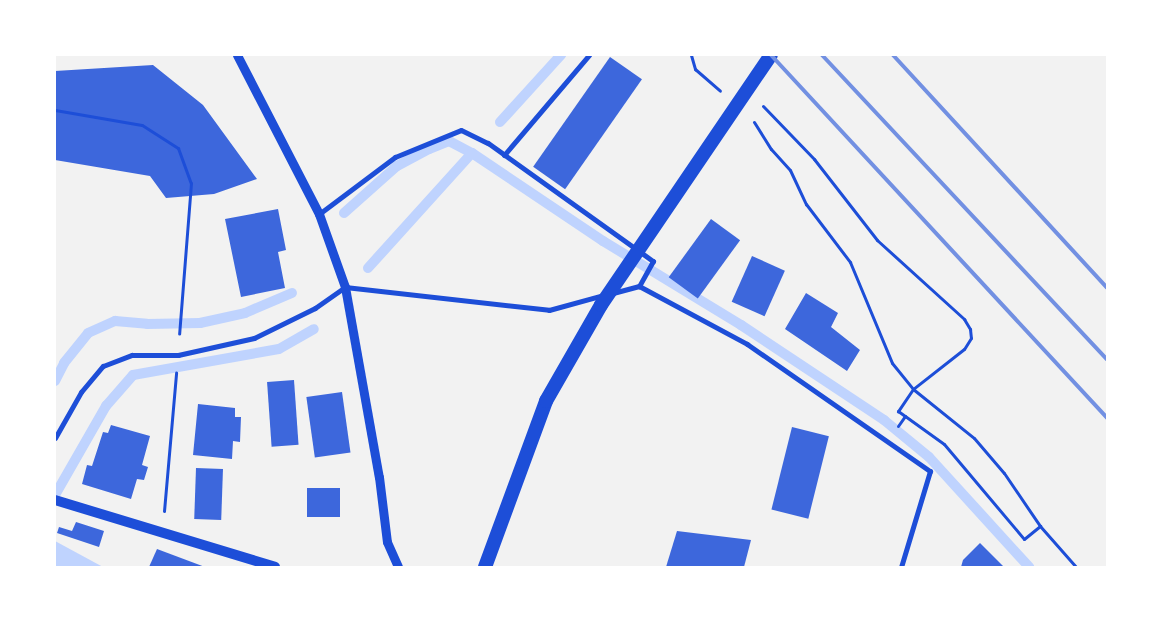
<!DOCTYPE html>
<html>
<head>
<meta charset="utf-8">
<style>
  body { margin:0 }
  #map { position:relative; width:1162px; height:622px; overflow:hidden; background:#f2f2f2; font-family:"Open Sans",sans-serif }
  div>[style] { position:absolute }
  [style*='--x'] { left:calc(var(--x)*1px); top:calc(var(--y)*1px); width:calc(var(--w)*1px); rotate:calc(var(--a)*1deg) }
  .water>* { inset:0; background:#bfd3fe }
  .stream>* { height:10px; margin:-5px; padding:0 5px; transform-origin:5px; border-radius:5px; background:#bfd3fe }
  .building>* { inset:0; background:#3d67dc; transform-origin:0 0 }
  .path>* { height:3px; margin:-1.5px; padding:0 1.5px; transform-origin:1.5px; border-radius:1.5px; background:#1d4ed8 }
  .minor>* { height:5px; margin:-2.5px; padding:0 2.5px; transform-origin:2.5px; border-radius:2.5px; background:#1d4ed8 }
  .tertiary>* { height:9px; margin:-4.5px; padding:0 4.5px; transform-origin:4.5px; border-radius:4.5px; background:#1d4ed8 }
  .secondary>* { height:10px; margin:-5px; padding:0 5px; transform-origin:5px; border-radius:5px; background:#1d4ed8 }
  .trunk>* { height:14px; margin:-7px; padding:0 7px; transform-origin:7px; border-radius:7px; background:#1d4ed8 }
  .rail>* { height:4px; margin:-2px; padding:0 2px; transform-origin:2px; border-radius:2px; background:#7290e2 }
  span { translate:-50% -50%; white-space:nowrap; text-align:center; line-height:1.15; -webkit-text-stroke:4.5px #fff; paint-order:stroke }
  .frame { position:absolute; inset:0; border:56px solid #fff; pointer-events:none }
</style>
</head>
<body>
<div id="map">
  <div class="water">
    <div style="clip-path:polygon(55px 541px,103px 567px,55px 567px)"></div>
  </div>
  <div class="stream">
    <div style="--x:500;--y:122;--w:91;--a:-47.7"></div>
    <div style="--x:344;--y:213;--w:71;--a:-41.6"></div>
    <div style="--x:397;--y:166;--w:36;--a:-28"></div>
    <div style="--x:429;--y:149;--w:22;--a:-22"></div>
    <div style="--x:449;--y:141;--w:26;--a:28"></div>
    <div style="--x:472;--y:153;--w:158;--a:33.9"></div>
    <div style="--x:603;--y:241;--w:162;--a:31.3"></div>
    <div style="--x:741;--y:325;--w:172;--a:33.6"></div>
    <div style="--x:884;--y:420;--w:58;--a:39.4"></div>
    <div style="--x:929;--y:457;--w:149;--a:47.7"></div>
    <div style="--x:368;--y:268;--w:155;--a:-47.9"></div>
    <div style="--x:55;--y:381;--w:20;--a:-63"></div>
    <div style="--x:64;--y:363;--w:38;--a:-51"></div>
    <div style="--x:88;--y:333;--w:30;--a:-24"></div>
    <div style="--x:115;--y:321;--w:32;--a:5"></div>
    <div style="--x:147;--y:324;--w:53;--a:-1.1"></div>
    <div style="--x:200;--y:323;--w:46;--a:-12.5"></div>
    <div style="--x:245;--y:313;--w:51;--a:-23.1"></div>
    <div style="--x:55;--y:495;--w:103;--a:-60.2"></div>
    <div style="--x:106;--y:406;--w:41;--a:-48.9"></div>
    <div style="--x:133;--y:375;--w:148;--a:-10.1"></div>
    <div style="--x:279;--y:349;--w:40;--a:-29.7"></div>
  </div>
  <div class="building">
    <div style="left:610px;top:57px;width:39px;height:134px;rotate:35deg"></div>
    <div style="clip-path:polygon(153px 65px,203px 105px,257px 179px,214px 194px,166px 198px,150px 176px,55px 160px,55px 71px)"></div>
    <div style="clip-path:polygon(278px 209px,286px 250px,278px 252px,285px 288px,241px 297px,225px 219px)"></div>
    <div style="left:711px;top:219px;width:36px;height:72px;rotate:36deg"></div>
    <div style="left:752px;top:256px;width:36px;height:50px;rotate:24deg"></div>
    <div style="clip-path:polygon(806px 293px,838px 313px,831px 327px,860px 350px,847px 371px,785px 329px)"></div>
    <div style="left:294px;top:380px;width:65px;height:27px;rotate:86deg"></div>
    <div style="left:342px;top:392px;width:61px;height:36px;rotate:82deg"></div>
    <div style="clip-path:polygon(198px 404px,235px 408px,235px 417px,241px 417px,240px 442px,233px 441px,232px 459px,193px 455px)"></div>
    <div style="clip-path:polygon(111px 425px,150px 436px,142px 465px,148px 467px,144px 480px,137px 479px,131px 499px,82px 484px,87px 465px,92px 466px,103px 432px,108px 433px)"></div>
    <div style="left:792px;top:427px;width:38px;height:85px;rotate:14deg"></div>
    <div style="left:196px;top:468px;width:27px;height:51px;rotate:2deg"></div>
    <div style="left:307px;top:488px;width:33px;height:29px"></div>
    <div style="clip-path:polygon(76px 522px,104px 531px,99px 547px,57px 533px,59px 527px,72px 531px)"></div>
    <div style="clip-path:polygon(677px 531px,751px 540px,744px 567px,666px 567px)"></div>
    <div style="clip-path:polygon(980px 543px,1004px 567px,961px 567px,963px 560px)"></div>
    <div style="clip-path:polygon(157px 549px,205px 567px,149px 567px)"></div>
  </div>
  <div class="path">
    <div style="--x:691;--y:55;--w:15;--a:74"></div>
    <div style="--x:695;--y:69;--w:33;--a:41"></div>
    <div style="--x:763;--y:106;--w:74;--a:46.1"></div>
    <div style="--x:814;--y:159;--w:103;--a:52.1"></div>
    <div style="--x:877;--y:240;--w:118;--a:42.2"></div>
    <div style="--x:964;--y:319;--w:12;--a:59"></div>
    <div style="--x:970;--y:329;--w:9;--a:84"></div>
    <div style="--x:971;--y:338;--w:13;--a:122"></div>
    <div style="--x:964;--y:349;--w:65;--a:141.9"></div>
    <div style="--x:913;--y:389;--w:27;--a:124"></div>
    <div style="--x:898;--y:411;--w:9;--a:36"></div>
    <div style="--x:55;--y:110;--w:88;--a:9.8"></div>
    <div style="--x:142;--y:125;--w:43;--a:32.6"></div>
    <div style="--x:178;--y:148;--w:37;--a:70"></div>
    <div style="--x:191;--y:183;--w:151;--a:94.5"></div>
    <div style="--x:754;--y:122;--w:32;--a:58"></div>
    <div style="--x:771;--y:149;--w:28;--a:48"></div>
    <div style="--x:790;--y:170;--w:38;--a:65"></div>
    <div style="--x:806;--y:204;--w:73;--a:52.8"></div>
    <div style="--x:850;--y:262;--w:109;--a:67.4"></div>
    <div style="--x:892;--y:363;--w:33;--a:51"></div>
    <div style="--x:913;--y:389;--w:78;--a:38.8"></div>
    <div style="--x:974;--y:438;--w:46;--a:49.4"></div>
    <div style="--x:1004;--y:473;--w:64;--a:55.8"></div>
    <div style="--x:1040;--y:526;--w:55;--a:48.7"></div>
    <div style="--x:898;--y:426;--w:12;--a:-55"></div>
    <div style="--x:905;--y:416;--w:48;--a:35.7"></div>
    <div style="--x:944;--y:444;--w:124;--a:49.9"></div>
    <div style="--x:1024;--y:539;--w:21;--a:-39"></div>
    <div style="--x:164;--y:511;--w:139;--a:-85"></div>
  </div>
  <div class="minor">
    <div style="--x:504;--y:155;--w:131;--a:-49.6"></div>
    <div style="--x:319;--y:214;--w:95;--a:-36.9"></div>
    <div style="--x:395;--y:157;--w:71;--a:-22.2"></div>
    <div style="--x:461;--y:130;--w:30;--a:26"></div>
    <div style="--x:488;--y:143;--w:203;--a:35.6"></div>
    <div style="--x:653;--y:261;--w:29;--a:119"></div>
    <div style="--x:613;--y:293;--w:27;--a:-15"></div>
    <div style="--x:639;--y:286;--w:123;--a:28.2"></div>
    <div style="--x:747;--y:344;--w:223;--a:34.8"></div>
    <div style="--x:930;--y:471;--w:100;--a:106.8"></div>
    <div style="--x:55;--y:438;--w:53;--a:-60.5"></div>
    <div style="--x:81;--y:392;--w:34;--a:-50"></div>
    <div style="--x:103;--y:366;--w:31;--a:-21"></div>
    <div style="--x:132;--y:355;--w:46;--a:0"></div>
    <div style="--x:178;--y:355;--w:78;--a:-12.6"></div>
    <div style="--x:254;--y:338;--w:68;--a:-26.2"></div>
    <div style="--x:315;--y:308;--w:37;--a:-35"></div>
    <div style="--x:345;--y:287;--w:205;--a:6.4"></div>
    <div style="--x:549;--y:310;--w:57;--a:-15.3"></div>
  </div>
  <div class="tertiary">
    <div style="--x:237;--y:55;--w:179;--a:62.7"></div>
    <div style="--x:319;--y:214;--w:77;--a:70.4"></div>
    <div style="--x:345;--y:287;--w:193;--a:79.9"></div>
    <div style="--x:379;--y:477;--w:65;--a:83"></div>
    <div style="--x:387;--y:542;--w:27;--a:66"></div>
  </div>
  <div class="secondary">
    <div style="--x:55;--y:500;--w:230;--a:16.9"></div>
  </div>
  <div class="trunk">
    <div style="--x:485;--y:567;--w:177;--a:-69.8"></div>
    <div style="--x:546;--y:401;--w:111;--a:-60.2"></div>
    <div style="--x:601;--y:305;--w:302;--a:-55.8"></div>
  </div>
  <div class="rail">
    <div style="--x:771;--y:55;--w:495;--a:47.2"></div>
    <div style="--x:822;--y:55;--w:417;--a:46.9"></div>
    <div style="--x:893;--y:55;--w:316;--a:47.4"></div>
  </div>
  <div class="frame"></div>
</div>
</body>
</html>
